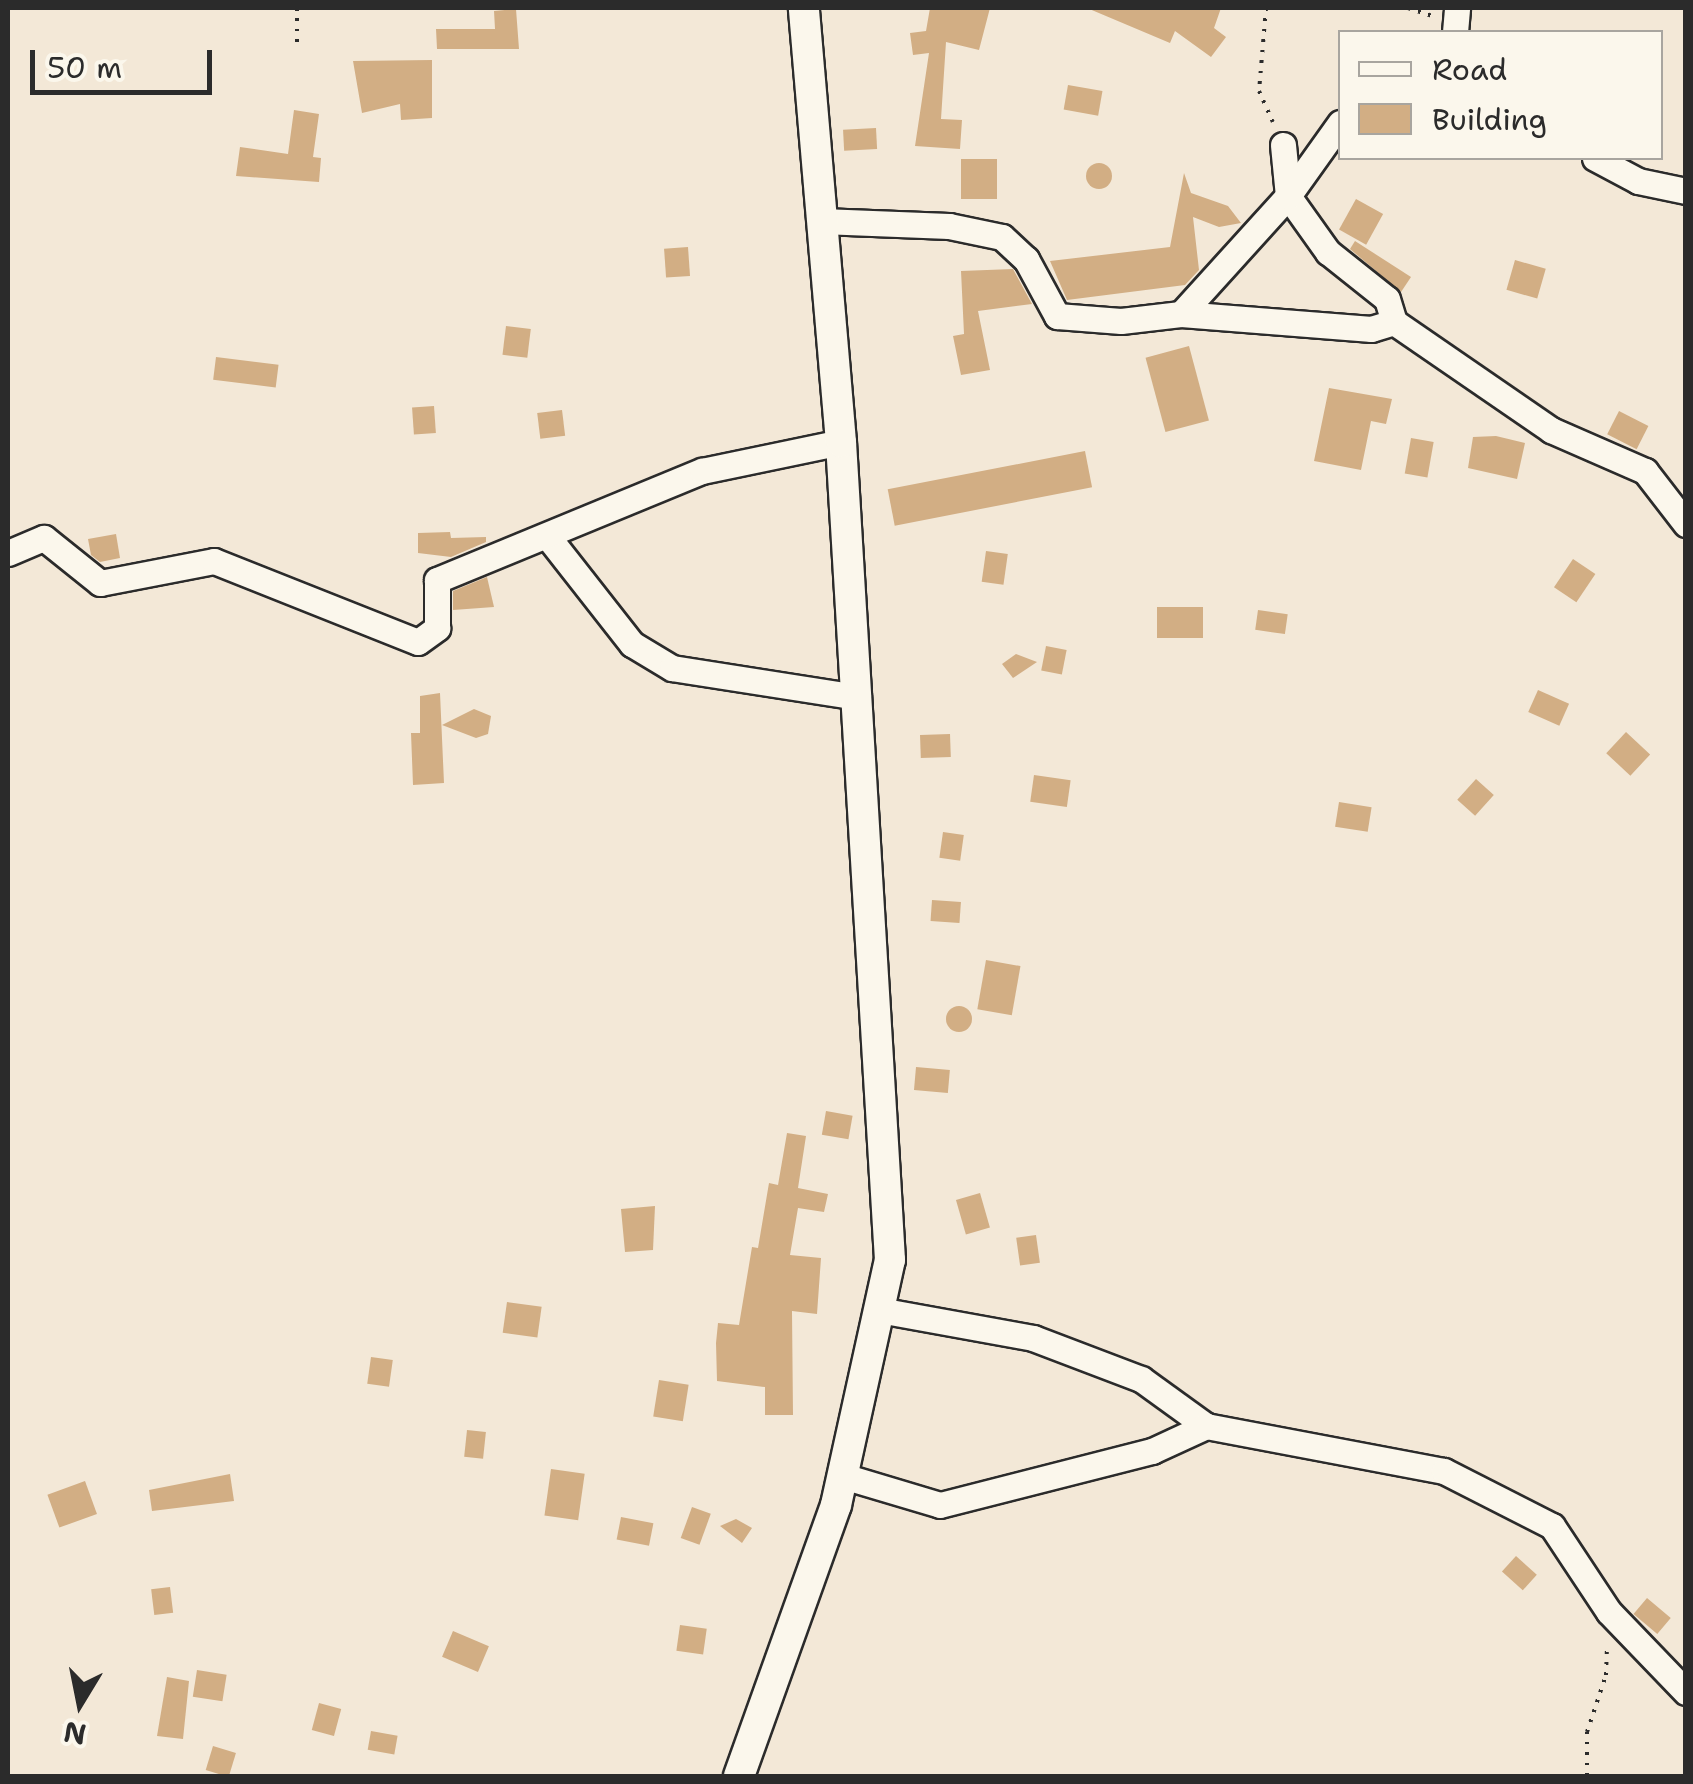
<!DOCTYPE html>
<html>
<head>
<meta charset="utf-8">
<style>
  body { margin:0 }
  #map { position:relative; width:1693px; height:1784px; overflow:hidden; background:#f3e8d7; font-family:"Shantell Sans",sans-serif }
  div>[style] { position:absolute }
  [style*='--x'] { left:calc(var(--x)*1px); top:calc(var(--y)*1px); width:calc(var(--w)*1px); rotate:calc(var(--a)*1deg) }
  .building>* { inset:0; background:#d2ae84; transform-origin:0 0 }
  .round { border-radius:50% }
  .path>* { height:4px; margin-top:-2px; transform-origin:0; background:repeating-linear-gradient(90deg,#2b2b2b 0 2.5px,transparent 0 10.5px) }
  .roads { filter:drop-shadow(2px 0 #2b2b2b) drop-shadow(-2px 0 #2b2b2b) drop-shadow(0 2px #2b2b2b) drop-shadow(0 -2px #2b2b2b) }
  .minor>* { height:25px; margin:-12.5px; padding:0 12.5px; transform-origin:12.5px; border-radius:12.5px; background:#fbf7ec }
  .major>* { height:30px; margin:-15px; padding:0 15px; transform-origin:15px; border-radius:15px; background:#fbf7ec }
  span { translate:-50% -50%; white-space:nowrap; text-align:center; line-height:1.15; -webkit-text-stroke:8px #fbf7ec; paint-order:stroke }
  .frame { position:absolute; inset:0; border:10px solid #2b2b2b; pointer-events:none }
  .legend { position:absolute; left:1338px; top:30px; width:325px; height:130px; box-sizing:border-box; background:#fbf7ec; border:2px solid #a8a59f; margin:0; padding:12px 18px; list-style:none; font-size:30px; color:#2b2b2b }
  .legend li { display:flex; align-items:center; gap:20px; height:50px }
  .legend b { width:50px; border:2px solid #a8a59f }
  .north { position:absolute; left:30px; top:1654px; width:100px; height:100px; -webkit-text-stroke:8px #fbf7ec; paint-order:stroke; rotate:190deg; font-size:28px; font-weight:700; line-height:40px; text-align:center; color:#2b2b2b }
  .north::after { content:''; display:block; margin:auto; width:35px; height:45px; background:#2b2b2b; clip-path:polygon(50% 0,100% 100%,50% 72%,0 100%) }
  .scale { position:absolute; left:30px; top:50px; width:182px; height:45px; box-sizing:border-box; border:5px solid #2b2b2b; border-top:0; padding-left:12px; font-size:30px; line-height:35px; white-space:nowrap; color:#2b2b2b; -webkit-text-stroke:8px #fbf7ec; paint-order:stroke }
</style>
</head>
<body>
<div id="map">
  <div class="building">
    <div style="clip-path:polygon(930px 8px,990px 8px,979px 50px,946px 42px,941px 119px,962px 120px,960px 149px,915px 146px,929px 53px,913px 55px,910px 33px,926px 31px)"></div>
    <div style="clip-path:polygon(1087px 8px,1221px 8px,1214px 28px,1226px 37px,1211px 57px,1175px 31px,1170px 43px)"></div>
    <div style="clip-path:polygon(516px 9px,519px 49px,437px 49px,436px 29px,495px 29px,494px 11px)"></div>
    <div style="clip-path:polygon(432px 60px,432px 118px,401px 120px,400px 104px,362px 113px,353px 61px)"></div>
    <div style="left:1068px;top:85px;width:35px;height:25px;rotate:10deg"></div>
    <div style="clip-path:polygon(294px 110px,319px 114px,313px 157px,321px 158px,319px 182px,236px 176px,240px 147px,288px 154px)"></div>
    <div style="left:876px;top:128px;width:21px;height:33px;rotate:87deg"></div>
    <div style="left:997px;top:159px;width:40px;height:36px;rotate:90deg"></div>
    <div class="round" style="left:1086px;top:163px;width:26px;height:26px"></div>
    <div style="clip-path:polygon(1184px 173px,1191px 193px,1228px 206px,1241px 223px,1219px 227px,1193px 217px,1199px 270px,1185px 285px,1067px 300px,1050px 261px,1170px 247px)"></div>
    <div style="left:1356px;top:199px;width:31px;height:35px;rotate:29deg"></div>
    <div style="clip-path:polygon(1355px 241px,1411px 277px,1401px 292px,1350px 249px)"></div>
    <div style="left:688px;top:247px;width:29px;height:24px;rotate:86deg"></div>
    <div style="left:1515px;top:260px;width:32px;height:31px;rotate:16deg"></div>
    <div style="clip-path:polygon(1013px 269px,1032px 304px,978px 311px,990px 370px,961px 375px,953px 336px,964px 334px,961px 271px)"></div>
    <div style="left:506px;top:326px;width:25px;height:29px;rotate:7deg"></div>
    <div style="left:1189px;top:346px;width:77px;height:45px;rotate:75deg"></div>
    <div style="left:216px;top:357px;width:63px;height:23px;rotate:7deg"></div>
    <div style="clip-path:polygon(1329px 388px,1392px 399px,1386px 424px,1371px 421px,1361px 470px,1314px 461px)"></div>
    <div style="left:434px;top:406px;width:27px;height:22px;rotate:86deg"></div>
    <div style="left:562px;top:410px;width:26px;height:25px;rotate:83deg"></div>
    <div style="left:1619px;top:411px;width:33px;height:26px;rotate:27deg"></div>
    <div style="clip-path:polygon(1496px 436px,1525px 443px,1517px 479px,1468px 468px,1473px 437px)"></div>
    <div style="left:1411px;top:438px;width:23px;height:36px;rotate:10deg"></div>
    <div style="left:1085px;top:451px;width:37px;height:201px;rotate:79deg"></div>
    <div style="clip-path:polygon(450px 532px,451px 538px,486px 537px,486px 542px,451px 557px,418px 553px,418px 533px)"></div>
    <div style="clip-path:polygon(116px 534px,120px 558px,100px 562px,91px 555px,88px 539px)"></div>
    <div style="left:986px;top:551px;width:22px;height:31px;rotate:8deg"></div>
    <div style="left:1573px;top:559px;width:27px;height:34px;rotate:34deg"></div>
    <div style="clip-path:polygon(487px 577px,494px 607px,453px 610px,453px 591px)"></div>
    <div style="left:1157px;top:607px;width:46px;height:31px"></div>
    <div style="left:1258px;top:610px;width:30px;height:20px;rotate:8deg"></div>
    <div style="left:1046px;top:646px;width:21px;height:25px;rotate:11deg"></div>
    <div style="clip-path:polygon(1016px 654px,1037px 662px,1013px 678px,1002px 664px)"></div>
    <div style="left:1538px;top:690px;width:34px;height:24px;rotate:24deg"></div>
    <div style="clip-path:polygon(440px 693px,444px 783px,413px 785px,411px 733px,420px 733px,420px 696px)"></div>
    <div style="clip-path:polygon(474px 709px,491px 716px,488px 734px,476px 738px,442px 725px)"></div>
    <div style="left:1626px;top:732px;width:33px;height:29px;rotate:43deg"></div>
    <div style="left:950px;top:734px;width:23px;height:30px;rotate:88deg"></div>
    <div style="left:1034px;top:775px;width:37px;height:27px;rotate:8deg"></div>
    <div style="left:1476px;top:779px;width:24px;height:28px;rotate:42deg"></div>
    <div style="left:1339px;top:802px;width:33px;height:25px;rotate:9deg"></div>
    <div style="left:943px;top:832px;width:21px;height:26px;rotate:8deg"></div>
    <div style="left:932px;top:900px;width:29px;height:21px;rotate:4deg"></div>
    <div style="left:986px;top:960px;width:35px;height:50px;rotate:10deg"></div>
    <div class="round" style="left:946px;top:1006px;width:26px;height:26px"></div>
    <div style="left:916px;top:1067px;width:34px;height:23px;rotate:5deg"></div>
    <div style="left:826px;top:1111px;width:27px;height:24px;rotate:10deg"></div>
    <div style="clip-path:polygon(787px 1133px,806px 1136px,798px 1188px,828px 1194px,824px 1212px,798px 1208px,790px 1255px,821px 1258px,817px 1314px,792px 1311px,793px 1415px,765px 1415px,765px 1387px,717px 1381px,716px 1343px,718px 1323px,739px 1325px,752px 1247px,758px 1248px,769px 1183px,778px 1185px)"></div>
    <div style="left:980px;top:1193px;width:36px;height:25px;rotate:74deg"></div>
    <div style="clip-path:polygon(655px 1206px,653px 1250px,625px 1252px,621px 1209px)"></div>
    <div style="left:1036px;top:1235px;width:28px;height:20px;rotate:82deg"></div>
    <div style="left:507px;top:1302px;width:35px;height:31px;rotate:8deg"></div>
    <div style="left:371px;top:1357px;width:22px;height:27px;rotate:8deg"></div>
    <div style="left:659px;top:1380px;width:30px;height:37px;rotate:9deg"></div>
    <div style="left:467px;top:1430px;width:19px;height:27px;rotate:6deg"></div>
    <div style="left:551px;top:1469px;width:34px;height:47px;rotate:8deg"></div>
    <div style="clip-path:polygon(230px 1474px,234px 1501px,152px 1511px,149px 1490px)"></div>
    <div style="left:85px;top:1481px;width:35px;height:40px;rotate:70deg"></div>
    <div style="left:692px;top:1507px;width:20px;height:33px;rotate:20deg"></div>
    <div style="left:621px;top:1517px;width:33px;height:23px;rotate:11deg"></div>
    <div style="clip-path:polygon(736px 1519px,752px 1528px,742px 1543px,720px 1526px)"></div>
    <div style="left:1516px;top:1556px;width:28px;height:21px;rotate:42deg"></div>
    <div style="left:170px;top:1587px;width:26px;height:19px;rotate:83deg"></div>
    <div style="left:1647px;top:1598px;width:31px;height:21px;rotate:40deg"></div>
    <div style="left:680px;top:1625px;width:27px;height:26px;rotate:8deg"></div>
    <div style="left:453px;top:1631px;width:39px;height:28px;rotate:23deg"></div>
    <div style="left:197px;top:1670px;width:30px;height:27px;rotate:9deg"></div>
    <div style="clip-path:polygon(167px 1677px,189px 1681px,183px 1739px,157px 1736px)"></div>
    <div style="left:319px;top:1703px;width:23px;height:28px;rotate:15deg"></div>
    <div style="left:371px;top:1731px;width:27px;height:19px;rotate:10deg"></div>
    <div style="left:213px;top:1746px;width:24px;height:25px;rotate:17deg"></div>
  </div>
  <div class="path">
    <div style="--x:297;--y:8;--w:36;--a:90"></div>
    <div style="--x:1266;--y:8;--w:83;--a:94.8"></div>
    <div style="--x:1259;--y:91;--w:34;--a:66"></div>
    <div style="--x:1408;--y:8;--w:25;--a:18"></div>
    <div style="--x:1587;--y:1776;--w:44;--a:-90"></div>
    <div style="--x:1587;--y:1732;--w:60;--a:-71.6"></div>
    <div style="--x:1606;--y:1675;--w:28;--a:-88"></div>
  </div>
  <div class="roads">
    <div class="minor">
      <div style="--x:1455;--y:32;--w:24;--a:-85"></div>
      <div style="--x:1283;--y:145;--w:51;--a:84.4"></div>
      <div style="--x:1288;--y:196;--w:69;--a:54.5"></div>
      <div style="--x:1328;--y:252;--w:75;--a:38.5"></div>
      <div style="--x:1387;--y:299;--w:24;--a:73"></div>
      <div style="--x:1394;--y:322;--w:191;--a:34.5"></div>
      <div style="--x:1551;--y:430;--w:103;--a:23.6"></div>
      <div style="--x:1645;--y:471;--w:67;--a:52.3"></div>
      <div style="--x:1595;--y:158;--w:49;--a:28.1"></div>
      <div style="--x:1638;--y:181;--w:49;--a:11.8"></div>
      <div style="--x:821;--y:221;--w:128;--a:2.2"></div>
      <div style="--x:949;--y:226;--w:54;--a:11.7"></div>
      <div style="--x:1002;--y:237;--w:33;--a:43"></div>
      <div style="--x:1026;--y:259;--w:65;--a:61.5"></div>
      <div style="--x:1057;--y:316;--w:64;--a:4.5"></div>
      <div style="--x:1121;--y:321;--w:60;--a:-6.7"></div>
      <div style="--x:1181;--y:314;--w:191;--a:4.5"></div>
      <div style="--x:1371;--y:329;--w:24;--a:-17"></div>
      <div style="--x:1181;--y:314;--w:159;--a:-47.8"></div>
      <div style="--x:1288;--y:196;--w:90;--a:-54.5"></div>
      <div style="--x:548;--y:537;--w:136;--a:51.9"></div>
      <div style="--x:632;--y:644;--w:47;--a:31"></div>
      <div style="--x:672;--y:668;--w:188;--a:8.9"></div>
      <div style="--x:8;--y:553;--w:39;--a:-23"></div>
      <div style="--x:44;--y:538;--w:72;--a:38.8"></div>
      <div style="--x:100;--y:583;--w:116;--a:-10.9"></div>
      <div style="--x:214;--y:561;--w:219;--a:21.7"></div>
      <div style="--x:418;--y:642;--w:24;--a:-36"></div>
      <div style="--x:437;--y:628;--w:48;--a:-90"></div>
      <div style="--x:437;--y:580;--w:287;--a:-22.4"></div>
      <div style="--x:702;--y:471;--w:142;--a:-11.8"></div>
      <div style="--x:879;--y:1310;--w:157;--a:10.3"></div>
      <div style="--x:1033;--y:1338;--w:116;--a:20.8"></div>
      <div style="--x:1141;--y:1379;--w:80;--a:35.9"></div>
      <div style="--x:843;--y:1476;--w:101;--a:16.6"></div>
      <div style="--x:940;--y:1505;--w:219;--a:-14.3"></div>
      <div style="--x:1152;--y:1451;--w:60;--a:-24.8"></div>
      <div style="--x:1206;--y:1426;--w:242;--a:10.7"></div>
      <div style="--x:1444;--y:1471;--w:121;--a:27"></div>
      <div style="--x:1552;--y:1526;--w:103;--a:56.5"></div>
      <div style="--x:1609;--y:1612;--w:111;--a:46.1"></div>
    </div>
    <div class="major">
      <div style="--x:739;--y:1776;--w:288;--a:-70.3"></div>
      <div style="--x:836;--y:1505;--w:251;--a:-77.6"></div>
      <div style="--x:890;--y:1260;--w:819;--a:-93.43"></div>
      <div style="--x:841;--y:442;--w:436;--a:-94.9"></div>
    </div>
  </div>
  <div class="frame"></div>
  <ul class="legend">
  <li><b style="height:12px;background:#fbf7ec"></b>Road</li>
  <li><b style="height:28px;background:#d2ae84"></b>Building</li>
  </ul>
  <div class="north">N</div>
  <div class="scale">50 m</div>
</div>
</body>
</html>
